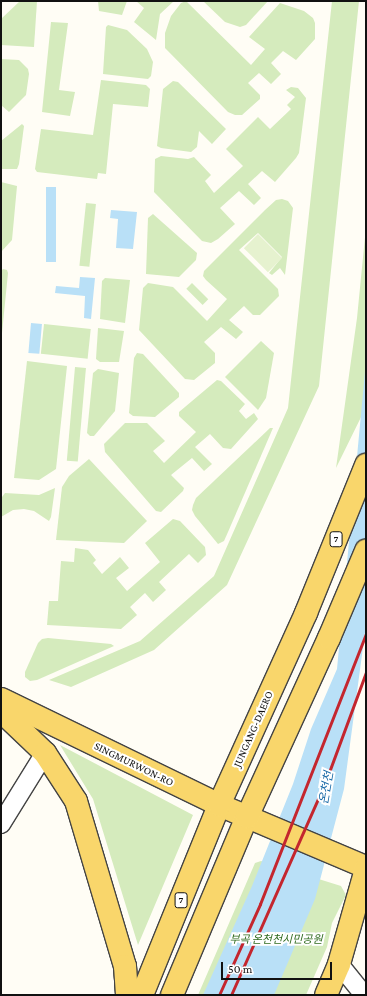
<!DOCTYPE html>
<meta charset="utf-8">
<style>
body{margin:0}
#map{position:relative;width:367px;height:996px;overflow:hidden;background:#fffdf5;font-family:"Crimson Pro","Noto Sans KR",serif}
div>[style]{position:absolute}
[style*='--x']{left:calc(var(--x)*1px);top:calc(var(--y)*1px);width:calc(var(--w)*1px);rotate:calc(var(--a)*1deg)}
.green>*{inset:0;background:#d5ebbd;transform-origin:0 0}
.pitch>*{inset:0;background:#e6f2cf;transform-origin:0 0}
.water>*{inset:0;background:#b9e0f7;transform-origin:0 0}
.roads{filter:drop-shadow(1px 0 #444) drop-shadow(-1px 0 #444) drop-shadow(0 1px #444) drop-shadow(0 -1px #444)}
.minor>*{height:18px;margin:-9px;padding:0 9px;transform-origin:9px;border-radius:9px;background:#fff}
.major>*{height:22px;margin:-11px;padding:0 11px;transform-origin:11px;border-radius:11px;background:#f9d66b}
.rail>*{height:3px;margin:-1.5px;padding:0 1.5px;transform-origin:1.5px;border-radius:1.5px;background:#c4262e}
span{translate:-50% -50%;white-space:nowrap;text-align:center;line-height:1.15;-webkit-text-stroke:4px #fff;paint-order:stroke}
.shield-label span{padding:1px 3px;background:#fff;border:1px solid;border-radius:3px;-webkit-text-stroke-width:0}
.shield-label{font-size:10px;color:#111;font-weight:700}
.street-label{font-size:11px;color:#111}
.park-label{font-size:11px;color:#2f6b1f;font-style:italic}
.water-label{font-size:12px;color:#1768a6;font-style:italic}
.frame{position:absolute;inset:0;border:2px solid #111;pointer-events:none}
.scale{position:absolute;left:221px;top:962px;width:111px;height:18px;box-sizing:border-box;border:2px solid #111;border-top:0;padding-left:5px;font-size:12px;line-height:14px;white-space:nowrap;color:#111;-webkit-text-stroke:3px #fff;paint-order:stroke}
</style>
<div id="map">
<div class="green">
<i style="clip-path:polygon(20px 1px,37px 1px,34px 47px,1px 45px,1px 19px)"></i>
<i style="clip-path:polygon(98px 1px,127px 1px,122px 15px,99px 11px)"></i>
<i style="clip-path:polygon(136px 1px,174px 1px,160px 14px,156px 40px,134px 22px,144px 8px)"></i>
<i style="clip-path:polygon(186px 1px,251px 65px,265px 49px,249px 37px,280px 3px,304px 11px,313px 18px,315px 23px,315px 39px,296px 60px,283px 51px,271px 63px,281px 74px,271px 84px,259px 73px,248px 83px,260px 95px,260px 99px,242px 115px,235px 115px,228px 112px,165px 48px,165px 33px,171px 16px,181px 3px)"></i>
<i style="clip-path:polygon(203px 1px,268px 1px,246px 25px,240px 27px,225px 22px)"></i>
<i style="clip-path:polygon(332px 1px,359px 1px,319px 386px,227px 585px,154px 650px,71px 687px,49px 680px,140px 641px,214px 576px,288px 408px)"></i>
<i style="clip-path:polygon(51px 22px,68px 23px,59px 90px,75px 92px,70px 116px,42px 112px)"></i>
<i style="clip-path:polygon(108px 25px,127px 30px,147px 49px,153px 62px,151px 76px,148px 79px,103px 74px,106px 27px)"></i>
<i style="clip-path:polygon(1px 59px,19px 60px,28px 69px,29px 74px,26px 95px,9px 112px,1px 105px)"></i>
<i style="clip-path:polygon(101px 80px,146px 85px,150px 89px,148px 107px,113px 104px,106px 174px,98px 173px,97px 179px,37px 172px,35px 169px,41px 129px,93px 135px)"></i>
<i style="clip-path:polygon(173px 81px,178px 82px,226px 129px,212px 144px,199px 131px,197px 147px,191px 152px,161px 148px,157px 146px,163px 89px)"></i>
<i style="clip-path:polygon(291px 87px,298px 88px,306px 98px,299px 153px,296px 158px,275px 182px,262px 171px,248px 184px,261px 198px,254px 205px,239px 191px,220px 208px,235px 224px,218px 239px,211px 243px,202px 241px,154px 192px,155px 159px,161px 156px,188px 159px,194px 157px,211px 175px,205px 181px,214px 193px,243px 166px,226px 149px,258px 117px,270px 129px,291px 109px,287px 105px,295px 97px,286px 90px)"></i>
<i style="clip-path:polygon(22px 124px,24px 126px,19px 164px,17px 169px,1px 169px,1px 141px)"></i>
<i style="clip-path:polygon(1px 182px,17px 186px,12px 240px,1px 252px)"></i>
<i style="clip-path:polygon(282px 199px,288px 201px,293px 208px,285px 275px,280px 268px,272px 275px,269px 273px,282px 257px,258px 233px,239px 250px,278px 289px,279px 296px,260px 315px,253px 315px,244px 306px,229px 320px,243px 332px,236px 339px,221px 327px,204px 342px,215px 353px,215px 363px,194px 380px,185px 379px,139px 330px,143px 288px,148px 283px,173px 287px,207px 321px,227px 299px,206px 280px,203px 276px,204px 271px,265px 210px,276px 200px)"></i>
<i style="left:86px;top:203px;width:10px;height:63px;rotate:6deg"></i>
<i style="clip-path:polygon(153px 214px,197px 253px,196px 260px,179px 277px,146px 274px,148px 218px)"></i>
<i style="clip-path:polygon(366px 227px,366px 407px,336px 468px,357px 318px)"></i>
<i style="clip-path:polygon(3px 269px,7px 270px,8px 273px,1px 343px,1px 271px)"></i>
<i style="clip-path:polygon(105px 278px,130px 280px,125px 323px,100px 319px,102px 281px)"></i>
<i style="left:192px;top:283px;width:23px;height:8px;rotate:45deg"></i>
<i style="left:44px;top:324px;width:47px;height:30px;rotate:6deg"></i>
<i style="clip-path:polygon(98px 328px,124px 331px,119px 362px,100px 362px,96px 359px)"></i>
<i style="clip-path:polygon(261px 341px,274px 353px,266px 398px,258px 410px,225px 377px)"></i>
<i style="clip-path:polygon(137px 353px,143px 354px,179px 393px,179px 397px,155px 417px,133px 416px,129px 413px,134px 358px)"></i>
<i style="clip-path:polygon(27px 361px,67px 366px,56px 469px,39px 480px,14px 478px)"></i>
<i style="left:75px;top:367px;width:11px;height:94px;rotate:5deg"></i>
<i style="clip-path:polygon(98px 369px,119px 373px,115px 411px,94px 436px,90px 436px,87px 433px,93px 373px)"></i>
<i style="clip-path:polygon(217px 380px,221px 381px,245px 404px,239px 411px,246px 419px,254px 413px,258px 419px,231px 449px,223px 448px,210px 434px,195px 447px,212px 464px,204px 471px,192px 458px,171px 475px,184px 488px,183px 491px,161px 512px,156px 511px,105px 452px,104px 444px,125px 423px,147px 423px,165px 441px,153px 451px,164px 463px,196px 432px,179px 416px,179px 412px)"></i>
<i style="clip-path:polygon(270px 428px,273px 428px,228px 532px,224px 541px,218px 544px,195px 516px,192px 510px,193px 505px,196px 498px)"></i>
<i style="clip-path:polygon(89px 459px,147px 521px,124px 543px,56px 540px,62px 487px,69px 476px)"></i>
<i style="clip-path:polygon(55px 488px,51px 517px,49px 521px,34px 511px,24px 509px,13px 510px,1px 517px,2px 497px,5px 493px,39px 495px)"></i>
<i style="clip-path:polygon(173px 519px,180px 521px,201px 543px,205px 547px,206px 555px,198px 563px,189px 554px,159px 582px,166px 590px,153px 602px,145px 593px,130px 607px,137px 615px,121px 629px,47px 625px,49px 601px,58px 601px,61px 561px,74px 562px,75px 548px,88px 550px,96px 560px,93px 563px,102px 574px,120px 557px,129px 568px,116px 578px,127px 591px,160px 562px,145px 543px)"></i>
<i style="clip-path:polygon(48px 638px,111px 644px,114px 646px,37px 680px,30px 681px,25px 677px,25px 672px,38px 643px,42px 639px)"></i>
<i style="clip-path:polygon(60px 745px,193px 815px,138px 945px,93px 799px)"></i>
<i style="clip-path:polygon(261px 861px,341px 886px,346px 895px,332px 923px,327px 947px,306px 995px,198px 995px,255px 863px)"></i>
</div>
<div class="pitch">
<i style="left:258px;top:234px;width:34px;height:20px;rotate:45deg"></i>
</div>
<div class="water">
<i style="left:46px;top:187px;width:10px;height:75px"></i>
<i style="clip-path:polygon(111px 210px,137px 212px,133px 249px,116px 248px,118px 219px,110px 218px)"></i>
<i style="clip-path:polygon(80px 277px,95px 278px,91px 319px,84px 318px,85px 296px,55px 293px,56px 286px,79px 288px)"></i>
<i style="left:31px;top:323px;width:11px;height:30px;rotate:5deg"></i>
<i style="clip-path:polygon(366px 361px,366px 625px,344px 789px,315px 899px,274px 995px,203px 995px,252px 886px,293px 784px,311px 729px,337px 669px)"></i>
</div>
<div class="roads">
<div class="minor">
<i style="--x:1;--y:824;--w:84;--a:-58.2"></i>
<i style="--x:339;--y:964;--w:40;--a:51"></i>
</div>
<div class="major">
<i style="--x:1;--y:699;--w:242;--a:25.9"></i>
<i style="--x:219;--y:805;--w:160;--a:22.9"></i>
<i style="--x:1;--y:711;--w:61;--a:43.7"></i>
<i style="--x:45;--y:753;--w:57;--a:57.1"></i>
<i style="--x:76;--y:801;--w:172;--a:73.5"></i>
<i style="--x:125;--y:966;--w:29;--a:86"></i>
<i style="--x:142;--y:995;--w:205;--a:-67.9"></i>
<i style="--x:219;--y:805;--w:211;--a:-65.6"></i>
<i style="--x:306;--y:613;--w:160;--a:-67.9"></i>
<i style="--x:172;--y:995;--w:193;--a:-67.2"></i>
<i style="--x:247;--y:817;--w:197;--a:-65.4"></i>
<i style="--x:329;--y:638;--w:95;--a:-67"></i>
<i style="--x:326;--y:995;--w:34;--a:-67"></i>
<i style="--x:339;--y:964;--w:99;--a:-74.1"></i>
</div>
</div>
<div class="rail">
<i style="--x:219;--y:995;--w:100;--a:-65.7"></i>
<i style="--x:260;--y:904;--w:290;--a:-68.6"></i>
<i style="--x:231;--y:995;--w:232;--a:-66.1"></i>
<i style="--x:325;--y:783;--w:118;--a:-69.7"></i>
</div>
<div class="shield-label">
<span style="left:336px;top:539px">7</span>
<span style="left:181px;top:900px">7</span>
</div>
<div class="street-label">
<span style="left:253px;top:729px;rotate:-66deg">JUNGANG-DAERO</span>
<span style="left:134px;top:764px;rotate:26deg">SINGMURWON-RO</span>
</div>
<div class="park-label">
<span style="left:276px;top:939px">부곡 온천천시민공원</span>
</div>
<div class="water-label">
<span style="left:327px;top:788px;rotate:-80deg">온천천</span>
</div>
<div class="frame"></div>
<div class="scale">50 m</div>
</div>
